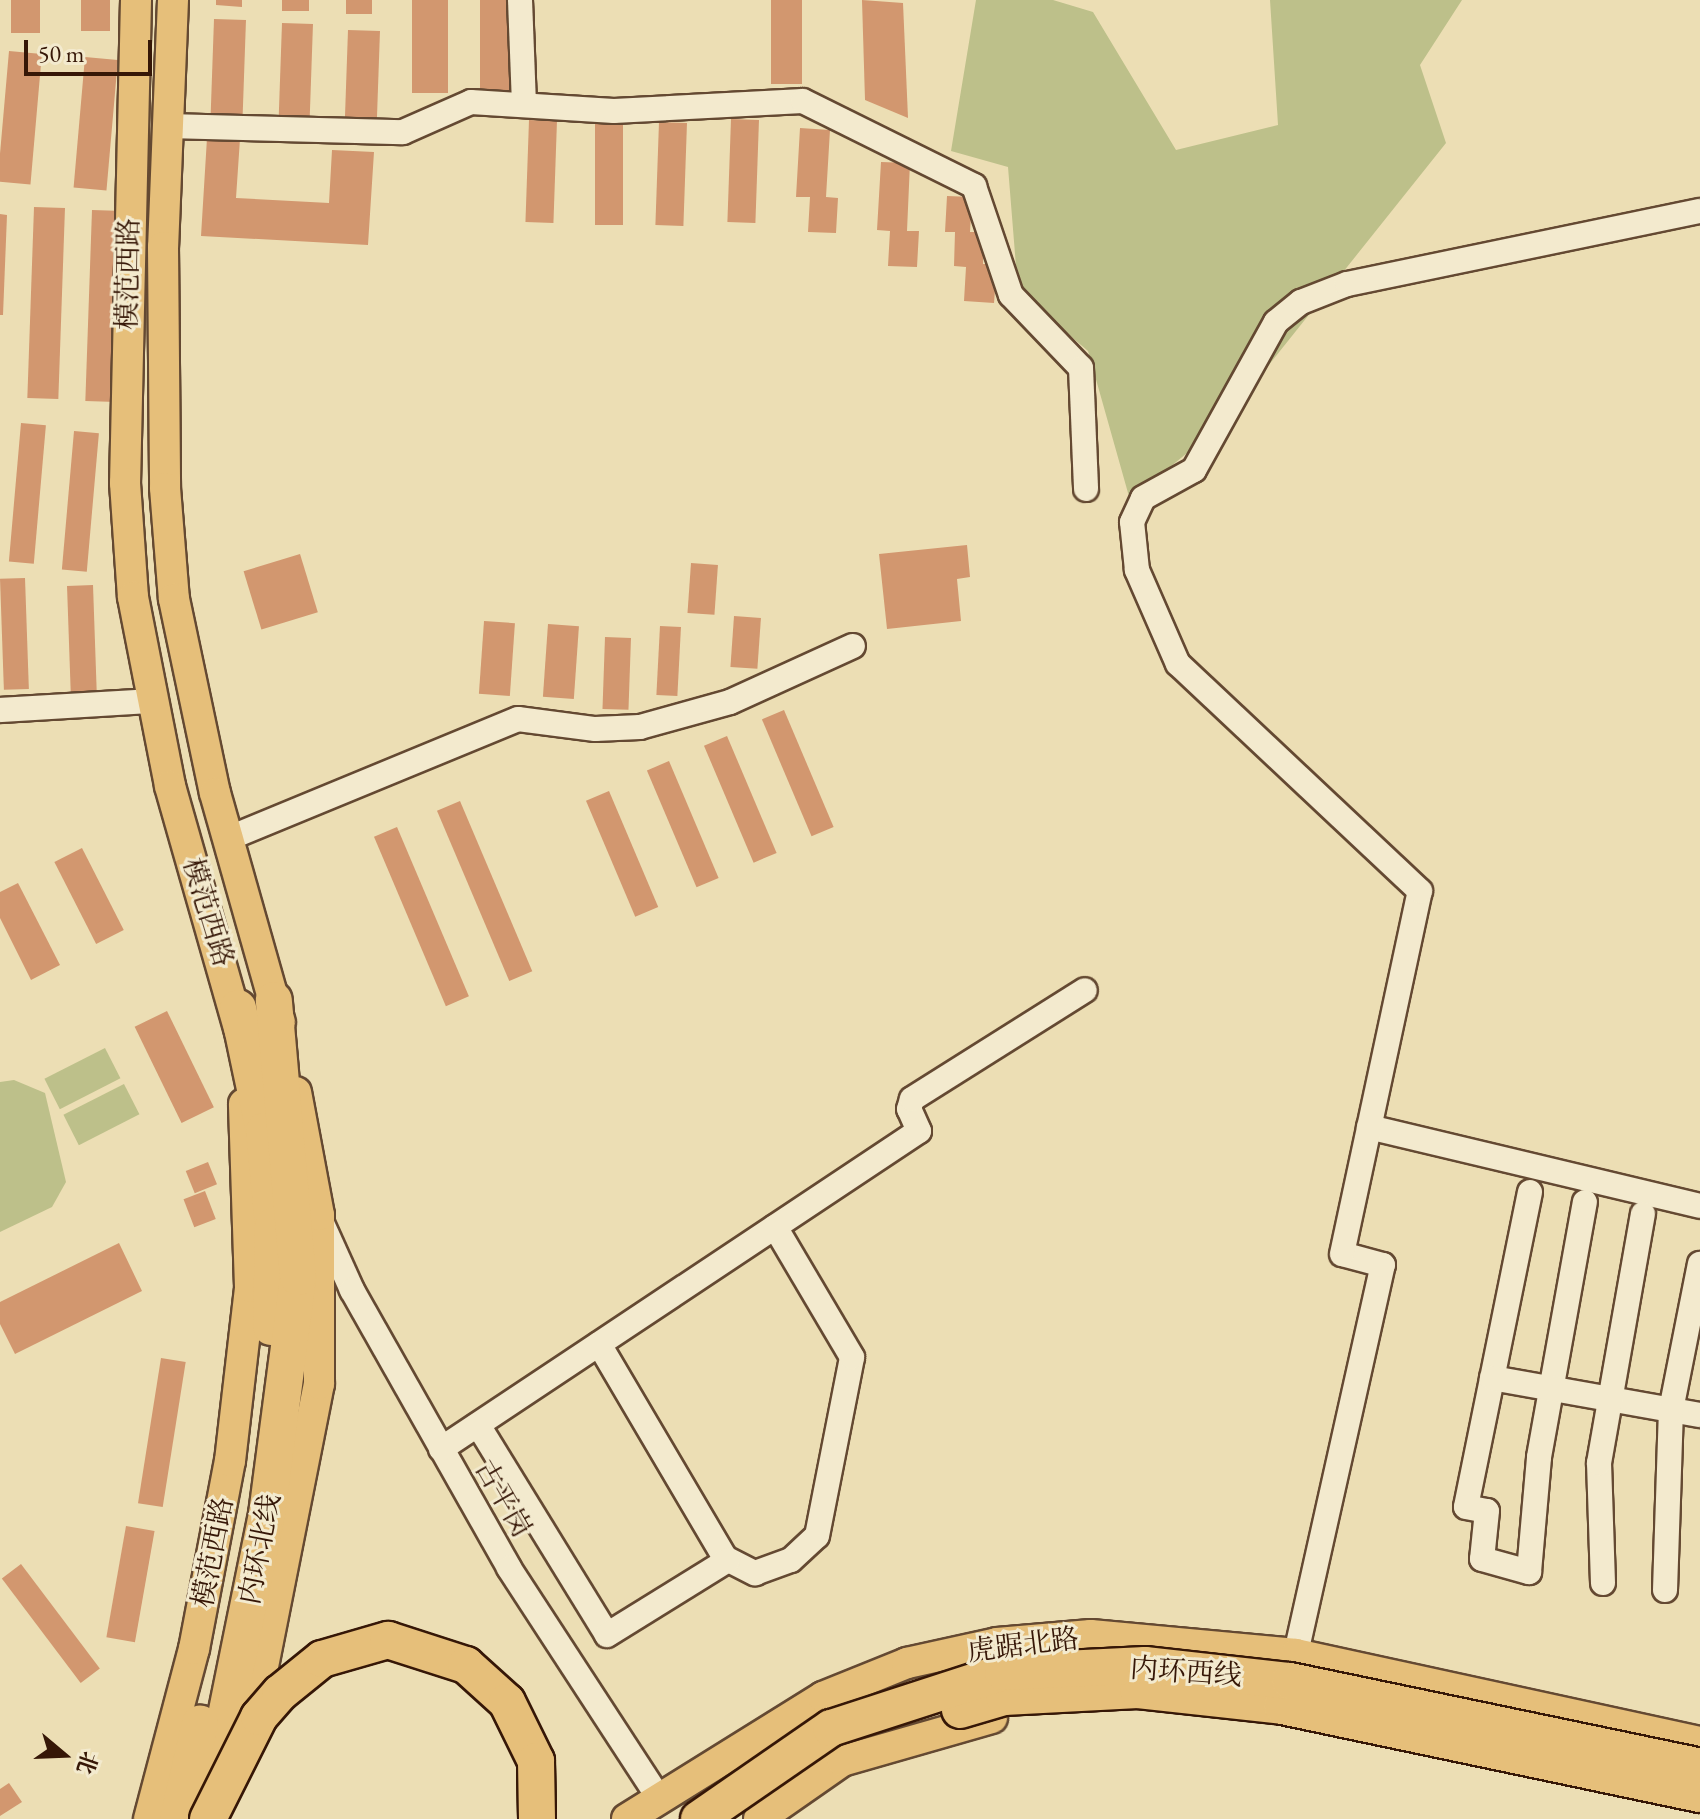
<!DOCTYPE html>
<meta charset="utf-8">
<style>
body{margin:0}
#map{position:relative;width:1700px;height:1819px;overflow:hidden;background:#ecdeb4;font-family:"EB Garamond","Noto Serif SC",serif}
div>[style]{position:absolute}
[style*='--x']{left:calc(var(--x)*1px);top:calc(var(--y)*1px);width:calc(var(--w)*1px);rotate:calc(var(--a)*1deg)}
.green>*{inset:0;background:#bdc08a;transform-origin:0 0}
.building>*{inset:0;background:#d2976f;transform-origin:0 0}
.roads{filter:drop-shadow(2px 0 #644932) drop-shadow(-2px 0 #644932) drop-shadow(0 2px #644932) drop-shadow(0 -2px #644932)}
.minor>*{height:24px;margin:-12px;padding:0 12px;transform-origin:12px;border-radius:12px;background:#f3eace}
.major>*{height:30px;margin:-15px;padding:0 15px;transform-origin:15px;border-radius:15px;background:#e6bf7a}
.highway>*{height:36px;margin:-18px;padding:0 18px;transform-origin:18px;border-radius:18px;background:#e6bf7a}
.bridges{filter:drop-shadow(2px 0 #361707) drop-shadow(-2px 0 #361707) drop-shadow(0 2px #361707) drop-shadow(0 -2px #361707)}
.highway-bridge>*{height:36px;margin:-18px;padding:0 18px;transform-origin:18px;border-radius:18px;background:#e6bf7a}
span{translate:-50% -50%;white-space:nowrap;text-align:center;line-height:1.15;-webkit-text-stroke:6px #f3eace;paint-order:stroke}
.street-label{font-size:28px;color:#361707}
.north{position:absolute;left:24px;top:1715px;width:80px;height:80px;-webkit-text-stroke:6px #f3eace;paint-order:stroke;rotate:109deg;font-size:22px;font-weight:700;line-height:32px;text-align:center;color:#361707}
.north::after{content:'';display:block;margin:auto;width:28px;height:36px;background:#361707;clip-path:polygon(50% 0,100% 100%,50% 72%,0 100%)}
.scale{position:absolute;left:24px;top:40px;width:128px;height:36px;box-sizing:border-box;border:4px solid #361707;border-top:0;padding-left:10px;font-size:24px;line-height:28px;white-space:nowrap;color:#361707;-webkit-text-stroke:6px #f3eace;paint-order:stroke}
</style>
<div id="map">
<div class="green">
<i style="clip-path:polygon(976px 0,1053px 0,1093px 12px,1176px 150px,1278px 125px,1270px 0,1462px 0,1420px 65px,1446px 143px,1221px 425px,1130px 500px,1088px 351px,1018px 291px,1008px 167px,951px 151px)"></i>
<i style="left:105px;top:1048px;width:34px;height:68px;rotate:63deg"></i>
<i style="clip-path:polygon(14px 1080px,45px 1093px,66px 1182px,52px 1207px,0 1232px,0 1082px)"></i>
<i style="left:124px;top:1084px;width:34px;height:68px;rotate:63deg"></i>
</div>
<div class="building">
<i style="left:11px;top:0;width:29px;height:33px"></i>
<i style="left:81px;top:0;width:29px;height:31px"></i>
<i style="clip-path:polygon(216px 0,242px 0,242px 7px,216px 5px)"></i>
<i style="left:282px;top:0;width:27px;height:11px"></i>
<i style="left:346px;top:0;width:26px;height:14px"></i>
<i style="left:412px;top:0;width:36px;height:93px"></i>
<i style="left:480px;top:0;width:34px;height:91px"></i>
<i style="left:771px;top:0;width:31px;height:84px"></i>
<i style="clip-path:polygon(862px 0,903px 3px,908px 118px,865px 100px)"></i>
<i style="left:214px;top:19px;width:32px;height:96px;rotate:2deg"></i>
<i style="left:282px;top:23px;width:31px;height:97px;rotate:2deg"></i>
<i style="left:348px;top:30px;width:32px;height:97px;rotate:2deg"></i>
<i style="left:9px;top:51px;width:33px;height:131px;rotate:5deg"></i>
<i style="left:85px;top:57px;width:33px;height:131px;rotate:5deg"></i>
<i style="left:731px;top:119px;width:28px;height:103px;rotate:2deg"></i>
<i style="left:529px;top:120px;width:28px;height:102px;rotate:2deg"></i>
<i style="left:659px;top:122px;width:28px;height:103px;rotate:2deg"></i>
<i style="left:595px;top:123px;width:28px;height:102px"></i>
<i style="clip-path:polygon(800px 128px,830px 130px,826px 197px,838px 198px,836px 233px,808px 232px,810px 197px,796px 197px)"></i>
<i style="clip-path:polygon(207px 138px,240px 139px,236px 198px,329px 203px,332px 150px,374px 152px,368px 245px,201px 236px)"></i>
<i style="clip-path:polygon(881px 162px,910px 163px,907px 231px,919px 231px,917px 267px,888px 266px,890px 231px,877px 230px)"></i>
<i style="clip-path:polygon(947px 196px,972px 197px,970px 232px,984px 232px,983px 264px,997px 264px,994px 303px,964px 301px,966px 267px,954px 266px,955px 232px,945px 232px)"></i>
<i style="left:34px;top:207px;width:31px;height:191px;rotate:2deg"></i>
<i style="left:92px;top:210px;width:31px;height:191px;rotate:2deg"></i>
<i style="clip-path:polygon(0 214px,7px 215px,3px 315px,0 315px)"></i>
<i style="left:21px;top:423px;width:25px;height:139px;rotate:5deg"></i>
<i style="left:74px;top:431px;width:25px;height:139px;rotate:5deg"></i>
<i style="clip-path:polygon(967px 545px,970px 577px,957px 579px,961px 621px,887px 629px,879px 554px)"></i>
<i style="left:300px;top:554px;width:61px;height:59px;rotate:73deg"></i>
<i style="left:691px;top:563px;width:27px;height:50px;rotate:4deg"></i>
<i style="left:25px;top:578px;width:111px;height:25px;rotate:88deg"></i>
<i style="left:93px;top:585px;width:111px;height:26px;rotate:88deg"></i>
<i style="left:734px;top:616px;width:27px;height:51px;rotate:4deg"></i>
<i style="left:484px;top:621px;width:31px;height:73px;rotate:4deg"></i>
<i style="left:548px;top:624px;width:31px;height:73px;rotate:4deg"></i>
<i style="left:660px;top:626px;width:21px;height:69px;rotate:3deg"></i>
<i style="left:605px;top:637px;width:26px;height:72px;rotate:2deg"></i>
<i style="left:784px;top:710px;width:127px;height:24px;rotate:67deg"></i>
<i style="left:727px;top:736px;width:127px;height:25px;rotate:67deg"></i>
<i style="left:669px;top:761px;width:127px;height:24px;rotate:67deg"></i>
<i style="left:609px;top:791px;width:126px;height:25px;rotate:67deg"></i>
<i style="left:460px;top:801px;width:185px;height:25px;rotate:67deg"></i>
<i style="left:397px;top:827px;width:184px;height:25px;rotate:67deg"></i>
<i style="left:82px;top:848px;width:92px;height:31px;rotate:63deg"></i>
<i style="clip-path:polygon(18px 883px,60px 965px,31px 980px,0 918px,0 892px)"></i>
<i style="left:167px;top:1011px;width:107px;height:36px;rotate:64deg"></i>
<i style="left:208px;top:1162px;width:24px;height:24px;rotate:68deg"></i>
<i style="left:205px;top:1191px;width:30px;height:23px;rotate:69deg"></i>
<i style="clip-path:polygon(119px 1243px,142px 1291px,15px 1354px,0 1324px,0 1302px)"></i>
<i style="left:161px;top:1358px;width:25px;height:147px;rotate:9deg"></i>
<i style="left:126px;top:1526px;width:29px;height:113px;rotate:10deg"></i>
<i style="left:21px;top:1564px;width:131px;height:24px;rotate:53deg"></i>
<i style="clip-path:polygon(9px 1783px,22px 1802px,0 1816px,0 1789px)"></i>
</div>
<div class="roads">
<div class="minor">
<i style="--x:520;--y:0;--w:104;--a:87.8"></i>
<i style="--x:168;--y:126;--w:235;--a:1.5"></i>
<i style="--x:403;--y:132;--w:74;--a:-23.8"></i>
<i style="--x:471;--y:102;--w:143;--a:3.6"></i>
<i style="--x:614;--y:111;--w:189;--a:-3"></i>
<i style="--x:803;--y:101;--w:191;--a:26.4"></i>
<i style="--x:974;--y:186;--w:115;--a:71.3"></i>
<i style="--x:1011;--y:295;--w:101;--a:46.2"></i>
<i style="--x:1081;--y:368;--w:121;--a:87.6"></i>
<i style="--x:0;--y:710;--w:150;--a:-3.4"></i>
<i style="--x:227;--y:839;--w:315;--a:-22.4"></i>
<i style="--x:518;--y:719;--w:78;--a:7.4"></i>
<i style="--x:595;--y:729;--w:45;--a:-2.5"></i>
<i style="--x:640;--y:727;--w:93;--a:-15.5"></i>
<i style="--x:730;--y:702;--w:135;--a:-24.5"></i>
<i style="--x:1369;--y:1127;--w:340;--a:13.4"></i>
<i style="--x:1530;--y:1192;--w:321;--a:101.5"></i>
<i style="--x:1466;--y:1507;--w:21;--a:11"></i>
<i style="--x:1487;--y:1511;--w:48;--a:95.9"></i>
<i style="--x:1482;--y:1559;--w:49;--a:15.5"></i>
<i style="--x:1529;--y:1572;--w:115;--a:-85"></i>
<i style="--x:1539;--y:1457;--w:259;--a:-79.8"></i>
<i style="--x:321;--y:1221;--w:76;--a:65.8"></i>
<i style="--x:352;--y:1290;--w:319;--a:60.5"></i>
<i style="--x:509;--y:1568;--w:275;--a:56.9"></i>
<i style="--x:599;--y:1344;--w:248;--a:59.5"></i>
<i style="--x:725;--y:1558;--w:34;--a:27"></i>
<i style="--x:755;--y:1573;--w:38;--a:-20"></i>
<i style="--x:791;--y:1560;--w:35;--a:-43"></i>
<i style="--x:817;--y:1536;--w:182;--a:-78.9"></i>
<i style="--x:852;--y:1357;--w:151;--a:-120.6"></i>
<i style="--x:1492;--y:1378;--w:211;--a:10.1"></i>
<i style="--x:478;--y:1425;--w:246;--a:58.4"></i>
<i style="--x:607;--y:1635;--w:142;--a:-31.8"></i>
<i style="--x:441;--y:1449;--w:574;--a:-33.63"></i>
<i style="--x:919;--y:1131;--w:24;--a:-114"></i>
<i style="--x:909;--y:1109;--w:10;--a:-73"></i>
<i style="--x:912;--y:1099;--w:204;--a:-32.2"></i>
<i style="--x:1603;--y:1583;--w:120;--a:-91.9"></i>
<i style="--x:1599;--y:1463;--w:253;--a:-80"></i>
<i style="--x:1665;--y:1590;--w:180;--a:-88.1"></i>
<i style="--x:1671;--y:1410;--w:149;--a:-78.8"></i>
<i style="--x:1292;--y:1671;--w:416;--a:-77.4"></i>
<i style="--x:1383;--y:1265;--w:42;--a:-165"></i>
<i style="--x:1342;--y:1254;--w:371;--a:-77.9"></i>
<i style="--x:1420;--y:891;--w:332;--a:-136.8"></i>
<i style="--x:1178;--y:664;--w:103;--a:-113.6"></i>
<i style="--x:1137;--y:570;--w:48;--a:-95.9"></i>
<i style="--x:1132;--y:522;--w:26;--a:-65"></i>
<i style="--x:1143;--y:498;--w:58;--a:-28.8"></i>
<i style="--x:1194;--y:470;--w:169;--a:-61"></i>
<i style="--x:1276;--y:322;--w:32;--a:-39"></i>
<i style="--x:1301;--y:302;--w:49;--a:-21.4"></i>
<i style="--x:1347;--y:284;--w:360;--a:-11.7"></i>
</div>
<div class="major">
<i style="--x:136;--y:0;--w:483;--a:91.3"></i>
<i style="--x:125;--y:483;--w:114;--a:86"></i>
<i style="--x:133;--y:597;--w:193;--a:78.9"></i>
<i style="--x:170;--y:786;--w:256;--a:74.1"></i>
<i style="--x:173;--y:0;--w:247;--a:92.3"></i>
<i style="--x:163;--y:247;--w:241;--a:89.5"></i>
<i style="--x:165;--y:488;--w:111;--a:85.4"></i>
<i style="--x:174;--y:599;--w:198;--a:78.1"></i>
<i style="--x:215;--y:793;--w:238;--a:74.2"></i>
<i style="--x:251;--y:1727;--w:350;--a:-78.8"></i>
<i style="--x:319;--y:1384;--w:169;--a:-90"></i>
<i style="--x:319;--y:1215;--w:125;--a:-100.6"></i>
<i style="--x:149;--y:1819;--w:176;--a:-75.2"></i>
<i style="--x:194;--y:1649;--w:191;--a:-79.2"></i>
<i style="--x:230;--y:1461;--w:175;--a:-83.4"></i>
<i style="--x:250;--y:1287;--w:183;--a:-91.9"></i>
<i style="--x:627;--y:1819;--w:231;--a:-31.9"></i>
<i style="--x:823;--y:1697;--w:91;--a:-22"></i>
<i style="--x:907;--y:1663;--w:92;--a:-12.5"></i>
<i style="--x:997;--y:1643;--w:94;--a:-4.9"></i>
<i style="--x:1091;--y:1635;--w:206;--a:5.3"></i>
<i style="--x:1296;--y:1654;--w:413;--a:12.3"></i>
<i style="--x:759;--y:1819;--w:101;--a:-34.9"></i>
<i style="--x:842;--y:1761;--w:156;--a:-16"></i>
</div>
<div class="highway">
<i style="--x:238;--y:1008;--w:126;--a:78.1"></i>
<i style="--x:264;--y:1131;--w:95;--a:84.6"></i>
<i style="--x:273;--y:1226;--w:101;--a:91.1"></i>
<i style="--x:207;--y:1809;--w:301;--a:-78.5"></i>
<i style="--x:267;--y:1514;--w:239;--a:-82.5"></i>
<i style="--x:298;--y:1277;--w:278;--a:-95"></i>
<i style="--x:178;--y:1819;--w:98;--a:-77"></i>
</div>
</div>
<div class="bridges">
<div class="highway-bridge">
<i style="--x:960;--y:1710;--w:46;--a:-16.5"></i>
<i style="--x:1004;--y:1697;--w:134;--a:-3"></i>
<i style="--x:1138;--y:1690;--w:145;--a:6.3"></i>
<i style="--x:1282;--y:1706;--w:427;--a:11.9"></i>
<i style="--x:208;--y:1819;--w:114;--a:-63.4"></i>
<i style="--x:259;--y:1717;--w:32;--a:-49"></i>
<i style="--x:280;--y:1693;--w:54;--a:-39"></i>
<i style="--x:322;--y:1659;--w:69;--a:-16.1"></i>
<i style="--x:388;--y:1640;--w:82;--a:17.8"></i>
<i style="--x:466;--y:1665;--w:55;--a:42.1"></i>
<i style="--x:507;--y:1702;--w:66;--a:63.8"></i>
<i style="--x:536;--y:1761;--w:58;--a:89"></i>
<i style="--x:699;--y:1819;--w:160;--a:-34.6"></i>
<i style="--x:831;--y:1728;--w:181;--a:-18"></i>
<i style="--x:1003;--y:1672;--w:142;--a:-2.8"></i>
<i style="--x:1145;--y:1665;--w:146;--a:6.3"></i>
<i style="--x:1290;--y:1681;--w:419;--a:11.8"></i>
</div>
</div>
<div class="street-label">
<span style="left:127px;top:274px;rotate:-89deg">模范西路</span>
<span style="left:209px;top:912px;rotate:73deg">模范西路</span>
<span style="left:504px;top:1498px;rotate:60deg">古平岗</span>
<span style="left:259px;top:1549px;rotate:-79deg">内环北线</span>
<span style="left:212px;top:1552px;rotate:-79deg">模范西路</span>
<span style="left:1023px;top:1644px;rotate:-7deg">虎踞北路</span>
<span style="left:1186px;top:1671px;rotate:4deg">内环西线</span>
</div>
<div class="north">北</div>
<div class="scale">50 m</div>
</div>
